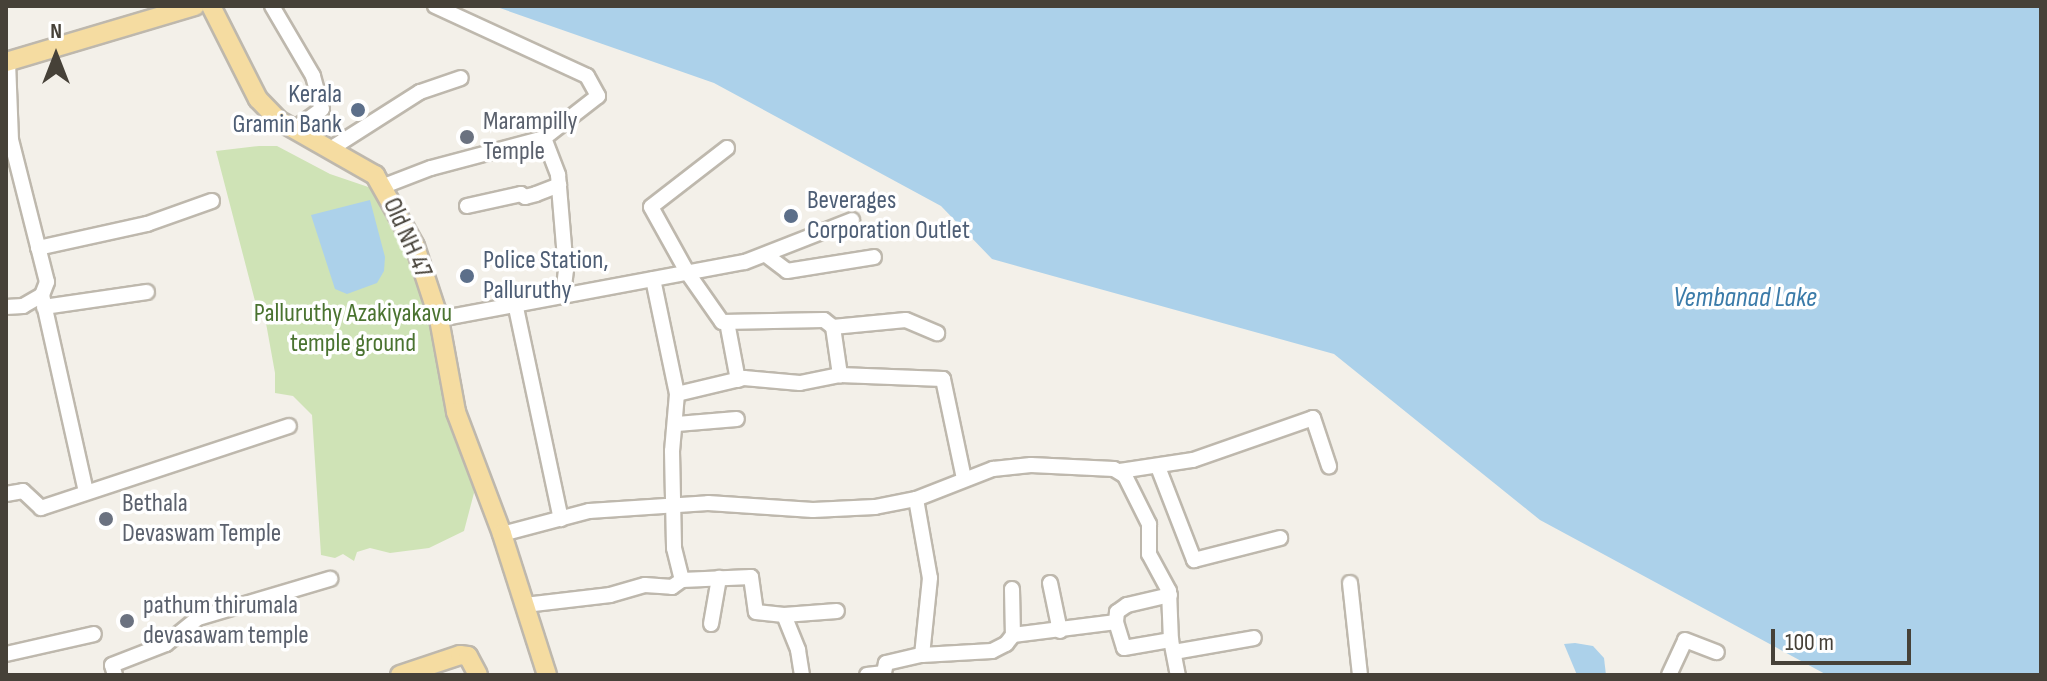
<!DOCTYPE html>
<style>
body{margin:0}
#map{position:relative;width:2047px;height:681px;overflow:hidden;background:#f3f0e9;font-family:"Sofia Sans Condensed",sans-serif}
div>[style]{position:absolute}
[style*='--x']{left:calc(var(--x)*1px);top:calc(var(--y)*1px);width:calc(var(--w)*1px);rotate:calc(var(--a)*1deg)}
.green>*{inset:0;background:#cfe3b6}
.water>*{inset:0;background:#acd1ea}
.roads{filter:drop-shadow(2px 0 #beb8ad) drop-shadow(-2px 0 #beb8ad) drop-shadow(0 2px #beb8ad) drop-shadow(0 -2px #beb8ad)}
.minor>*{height:14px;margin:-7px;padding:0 7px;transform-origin:7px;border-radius:7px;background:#fff}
.major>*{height:18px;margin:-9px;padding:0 9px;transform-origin:9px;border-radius:9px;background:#f5dca1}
.dots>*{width:22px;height:22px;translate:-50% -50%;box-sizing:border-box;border:4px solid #fff;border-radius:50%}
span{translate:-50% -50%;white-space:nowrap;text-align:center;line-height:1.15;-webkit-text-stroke:7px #fff;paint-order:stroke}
.service-label{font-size:26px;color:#4e5e75}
.right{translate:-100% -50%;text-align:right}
.left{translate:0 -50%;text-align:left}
.worship-label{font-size:26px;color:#5b616d}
.street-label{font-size:26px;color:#464138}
.park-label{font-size:26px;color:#4a7330}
.water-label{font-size:28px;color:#3b7ba9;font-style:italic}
.frame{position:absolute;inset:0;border:8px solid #464138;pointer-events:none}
.north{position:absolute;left:16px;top:16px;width:80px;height:80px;-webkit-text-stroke:6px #fff;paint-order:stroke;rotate:0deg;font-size:22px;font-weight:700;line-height:32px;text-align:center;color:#464138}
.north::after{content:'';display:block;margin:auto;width:28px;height:36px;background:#464138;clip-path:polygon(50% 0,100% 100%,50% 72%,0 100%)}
.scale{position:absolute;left:1771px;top:629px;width:140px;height:36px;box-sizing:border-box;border:4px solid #464138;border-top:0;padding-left:10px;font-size:24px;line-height:28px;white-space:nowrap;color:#464138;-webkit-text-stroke:6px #fff;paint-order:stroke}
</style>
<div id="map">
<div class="green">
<i style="clip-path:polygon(259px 146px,277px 146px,330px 174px,383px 192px,416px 258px,469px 452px,474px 493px,464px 531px,429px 548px,390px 553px,370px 548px,357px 552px,354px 561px,343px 554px,335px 558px,321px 555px,312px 415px,293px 396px,275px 393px,275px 373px,264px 312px,255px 301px,216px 151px)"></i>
</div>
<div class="water">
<i style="clip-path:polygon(494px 6px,2041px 6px,2041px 675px,1827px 675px,1540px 520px,1334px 354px,992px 259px,941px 206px,714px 83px)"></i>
<i style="clip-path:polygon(370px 200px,385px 257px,384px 271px,377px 283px,347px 294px,335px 289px,311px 215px)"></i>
<i style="clip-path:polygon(1575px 643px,1593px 646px,1604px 658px,1606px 675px,1577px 675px,1564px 644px)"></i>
</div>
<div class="roads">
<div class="minor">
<i style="--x:272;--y:6;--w:81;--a:59.6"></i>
<i style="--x:313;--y:76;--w:34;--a:75"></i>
<i style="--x:322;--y:109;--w:34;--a:144"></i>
<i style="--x:435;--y:6;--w:167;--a:24.7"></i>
<i style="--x:587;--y:76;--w:23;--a:61"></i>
<i style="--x:598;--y:96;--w:68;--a:142.1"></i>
<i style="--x:332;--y:148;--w:104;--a:-32.5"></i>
<i style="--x:420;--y:92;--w:43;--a:-18.9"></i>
<i style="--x:727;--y:148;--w:96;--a:142.2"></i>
<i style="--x:651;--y:207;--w:74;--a:61"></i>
<i style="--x:687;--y:272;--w:61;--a:55"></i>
<i style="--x:722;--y:322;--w:102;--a:-1.1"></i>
<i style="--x:824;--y:320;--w:11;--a:38"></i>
<i style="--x:833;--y:327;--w:49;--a:81.7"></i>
<i style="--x:384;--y:186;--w:50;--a:-21"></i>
<i style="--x:431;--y:168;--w:117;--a:-14.9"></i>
<i style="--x:544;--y:138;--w:40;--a:69"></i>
<i style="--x:558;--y:175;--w:95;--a:85.2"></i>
<i style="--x:566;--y:270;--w:26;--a:97"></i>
<i style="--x:467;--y:206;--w:55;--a:-12.5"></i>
<i style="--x:521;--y:194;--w:5;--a:37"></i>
<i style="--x:525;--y:197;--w:11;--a:-15"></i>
<i style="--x:536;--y:194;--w:25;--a:-21"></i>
<i style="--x:38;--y:248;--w:112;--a:-12.4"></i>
<i style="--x:147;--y:224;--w:69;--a:-19.5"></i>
<i style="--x:766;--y:255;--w:26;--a:37"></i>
<i style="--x:787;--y:271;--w:88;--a:-9.1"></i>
<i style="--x:653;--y:279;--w:117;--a:78.2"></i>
<i style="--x:677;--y:394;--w:57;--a:95"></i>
<i style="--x:672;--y:451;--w:97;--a:88.8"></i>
<i style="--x:674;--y:548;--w:33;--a:76"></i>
<i style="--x:682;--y:580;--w:69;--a:-2.5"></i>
<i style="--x:751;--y:577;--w:35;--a:82"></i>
<i style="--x:756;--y:612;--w:28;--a:6"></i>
<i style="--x:784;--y:615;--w:38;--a:68"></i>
<i style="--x:798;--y:650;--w:25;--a:81"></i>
<i style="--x:42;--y:295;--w:202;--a:77.4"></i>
<i style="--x:515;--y:303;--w:221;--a:78"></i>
<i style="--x:6;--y:307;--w:17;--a:-3"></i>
<i style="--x:23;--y:306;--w:22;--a:-30"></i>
<i style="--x:42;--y:295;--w:14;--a:-69"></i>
<i style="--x:47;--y:282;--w:146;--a:-104.2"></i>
<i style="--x:11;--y:140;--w:79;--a:-92.2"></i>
<i style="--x:44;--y:307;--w:104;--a:-8.3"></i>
<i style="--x:439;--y:319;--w:311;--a:-10.6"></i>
<i style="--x:745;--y:262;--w:115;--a:-21.4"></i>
<i style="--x:727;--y:322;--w:59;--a:79.3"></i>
<i style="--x:833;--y:327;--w:73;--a:-5.5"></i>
<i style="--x:906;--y:320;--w:34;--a:23"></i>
<i style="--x:677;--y:394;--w:69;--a:-13.4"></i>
<i style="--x:744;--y:378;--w:56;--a:5.1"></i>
<i style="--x:800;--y:383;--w:41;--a:-11.3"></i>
<i style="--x:840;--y:375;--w:103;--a:2.2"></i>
<i style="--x:943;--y:379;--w:102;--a:78.1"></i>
<i style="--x:677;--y:424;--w:60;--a:-4.8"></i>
<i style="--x:1158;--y:467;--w:100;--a:68.8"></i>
<i style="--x:1194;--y:560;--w:89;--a:-14.3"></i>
<i style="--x:1120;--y:471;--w:74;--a:-8.6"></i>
<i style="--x:1193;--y:460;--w:127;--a:-19.3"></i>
<i style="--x:1313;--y:418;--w:51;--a:71.6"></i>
<i style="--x:6;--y:494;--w:17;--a:-10"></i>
<i style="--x:23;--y:491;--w:25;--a:43"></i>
<i style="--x:41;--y:508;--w:261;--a:-18.3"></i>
<i style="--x:916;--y:499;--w:80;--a:80"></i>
<i style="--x:930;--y:578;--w:77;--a:95.9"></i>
<i style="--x:502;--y:534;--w:90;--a:-14.8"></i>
<i style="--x:589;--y:511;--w:119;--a:-3.8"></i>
<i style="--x:708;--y:503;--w:105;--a:3.8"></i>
<i style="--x:813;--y:510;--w:62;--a:-2.8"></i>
<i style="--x:875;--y:507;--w:42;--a:-11"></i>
<i style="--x:916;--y:499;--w:83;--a:-21.3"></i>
<i style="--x:993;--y:469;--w:38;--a:-6"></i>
<i style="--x:1031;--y:465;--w:83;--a:2.8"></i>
<i style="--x:1114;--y:469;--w:13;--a:32"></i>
<i style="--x:1125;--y:476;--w:54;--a:63.4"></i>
<i style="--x:1149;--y:524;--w:30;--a:90"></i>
<i style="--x:1149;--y:554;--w:42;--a:61.6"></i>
<i style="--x:1169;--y:591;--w:49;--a:87.7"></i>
<i style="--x:1171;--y:640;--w:36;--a:79"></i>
<i style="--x:1050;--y:583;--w:49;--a:78.2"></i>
<i style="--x:1350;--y:583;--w:93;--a:83.8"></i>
<i style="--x:1012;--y:589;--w:46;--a:88.8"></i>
<i style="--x:1170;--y:595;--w:44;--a:166.9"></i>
<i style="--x:1127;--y:605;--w:12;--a:145"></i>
<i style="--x:1117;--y:612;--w:10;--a:96"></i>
<i style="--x:1116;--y:622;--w:27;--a:73"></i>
<i style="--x:1124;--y:648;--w:48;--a:-9.7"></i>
<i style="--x:525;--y:605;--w:86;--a:-6.7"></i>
<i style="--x:610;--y:595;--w:36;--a:-16"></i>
<i style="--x:645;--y:585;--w:27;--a:4"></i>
<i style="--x:672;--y:587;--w:12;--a:-35"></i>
<i style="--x:784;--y:615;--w:53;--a:-4.3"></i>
<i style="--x:711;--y:624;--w:47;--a:-80.1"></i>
<i style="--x:1174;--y:652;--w:81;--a:-9.9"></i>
<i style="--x:6;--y:654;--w:90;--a:-12.8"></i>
<i style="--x:115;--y:675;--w:10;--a:-107"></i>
<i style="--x:112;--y:665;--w:58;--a:-21.3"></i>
<i style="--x:166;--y:644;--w:41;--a:-39.1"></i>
<i style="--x:198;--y:618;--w:138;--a:-16.5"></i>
<i style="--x:867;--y:675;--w:17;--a:-7"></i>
<i style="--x:884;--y:673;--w:10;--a:-79"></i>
<i style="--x:886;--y:663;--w:37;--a:-13"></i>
<i style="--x:922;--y:655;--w:70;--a:-3.3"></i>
<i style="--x:992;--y:651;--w:16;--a:-27"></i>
<i style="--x:1006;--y:644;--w:11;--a:-52"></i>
<i style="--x:1013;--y:635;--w:104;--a:-7.2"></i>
<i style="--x:1669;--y:675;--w:38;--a:-65"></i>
<i style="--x:1685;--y:640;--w:34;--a:21"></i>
</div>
<div class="major">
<i style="--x:211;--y:6;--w:104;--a:63.2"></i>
<i style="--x:258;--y:99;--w:29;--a:46"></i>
<i style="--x:278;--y:120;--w:112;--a:29.6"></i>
<i style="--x:375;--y:175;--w:81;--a:60.6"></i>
<i style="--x:415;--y:246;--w:77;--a:71.8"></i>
<i style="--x:439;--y:319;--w:95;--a:79.6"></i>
<i style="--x:456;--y:412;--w:130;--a:69.3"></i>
<i style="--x:502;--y:534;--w:148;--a:72.3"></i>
<i style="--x:6;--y:62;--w:197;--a:-16.5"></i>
<i style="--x:400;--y:675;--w:63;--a:-18.4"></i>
<i style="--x:460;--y:655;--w:8;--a:7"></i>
<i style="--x:468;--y:656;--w:21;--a:62"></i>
</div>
</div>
<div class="dots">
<i style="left:358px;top:110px;background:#5c6f8a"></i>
<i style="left:467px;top:137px;background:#6b7280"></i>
<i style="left:791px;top:216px;background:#5c6f8a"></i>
<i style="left:467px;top:276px;background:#5c6f8a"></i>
<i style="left:106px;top:519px;background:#6b7280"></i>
<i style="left:127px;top:621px;background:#6b7280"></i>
</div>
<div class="service-label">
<span class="right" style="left:342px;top:110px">Kerala<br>Gramin Bank</span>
<span class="left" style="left:807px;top:216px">Beverages<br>Corporation Outlet</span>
<span class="left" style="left:483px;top:276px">Police Station,<br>Palluruthy</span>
</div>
<div class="worship-label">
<span class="left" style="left:483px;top:137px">Marampilly<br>Temple</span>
<span class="left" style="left:122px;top:519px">Bethala<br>Devaswam Temple</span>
<span class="left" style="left:143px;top:621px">pathum thirumala<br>devasawam temple</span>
</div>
<div class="street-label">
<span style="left:407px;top:238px;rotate:66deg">Old NH 47</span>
</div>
<div class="park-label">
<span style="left:353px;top:329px">Palluruthy Azakiyakavu<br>temple ground</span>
</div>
<div class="water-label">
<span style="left:1745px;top:298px">Vembanad Lake</span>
</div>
<div class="frame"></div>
<div class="north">N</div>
<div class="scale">100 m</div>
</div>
